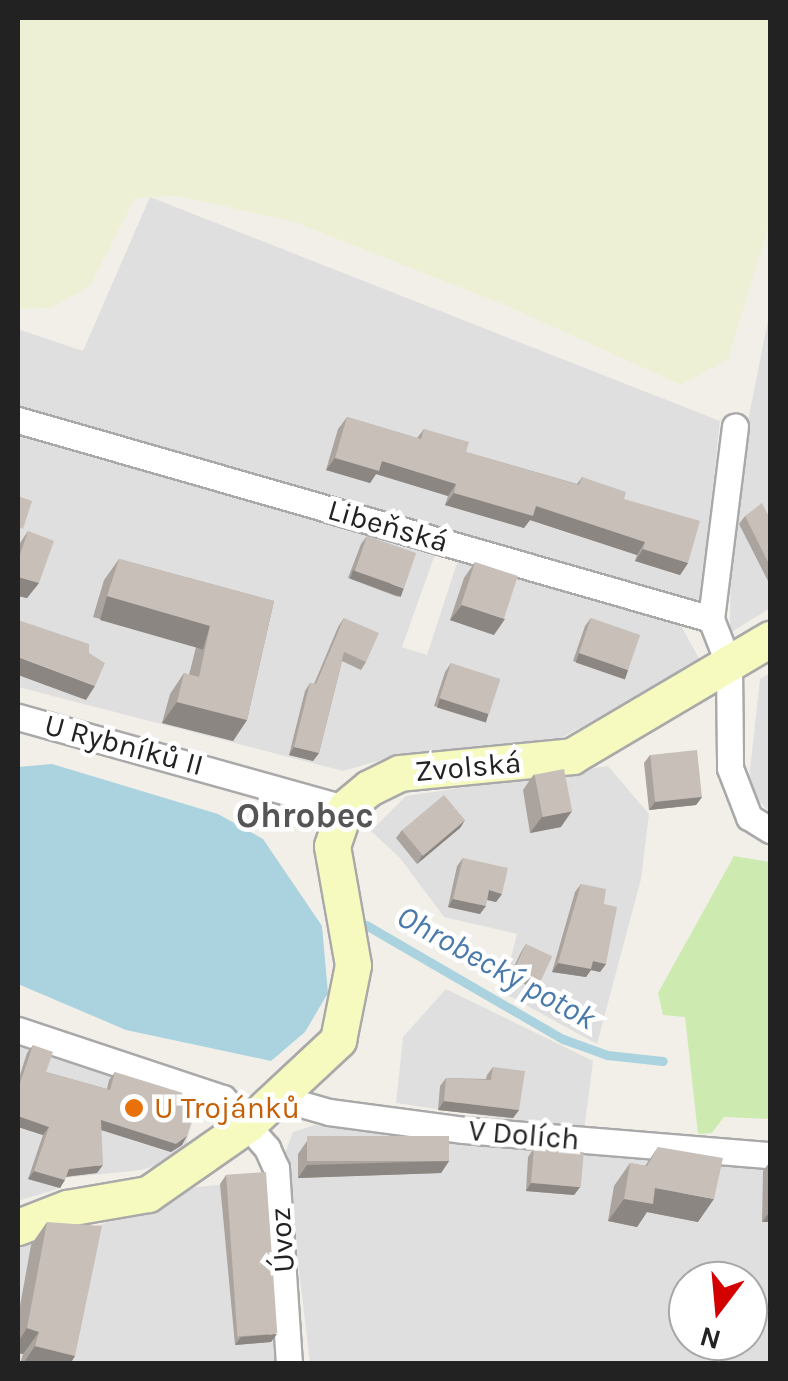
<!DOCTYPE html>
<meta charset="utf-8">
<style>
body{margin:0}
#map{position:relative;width:788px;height:1381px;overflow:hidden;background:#f2efe9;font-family:Karla,sans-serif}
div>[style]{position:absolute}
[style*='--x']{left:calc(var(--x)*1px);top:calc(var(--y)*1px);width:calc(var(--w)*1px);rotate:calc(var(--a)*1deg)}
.residential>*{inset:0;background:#e0dfdf}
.farmland>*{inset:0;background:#eef0d5}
.grass>*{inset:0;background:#cdebb0}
.water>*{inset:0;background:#aad3df}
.stream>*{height:9px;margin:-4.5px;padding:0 4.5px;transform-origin:4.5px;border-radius:4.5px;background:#aad3df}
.roads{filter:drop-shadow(2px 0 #a9a9a9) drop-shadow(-2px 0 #a9a9a9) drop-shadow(0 2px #a9a9a9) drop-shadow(0 -2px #a9a9a9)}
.street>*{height:25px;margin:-12.5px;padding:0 12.5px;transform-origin:12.5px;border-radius:12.5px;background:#fff}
.secondary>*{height:35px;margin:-17.5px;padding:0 17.5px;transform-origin:17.5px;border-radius:17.5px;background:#f7fabf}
.wall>*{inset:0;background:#aba49e}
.shaded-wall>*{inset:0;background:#8b8681;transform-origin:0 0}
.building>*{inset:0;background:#c7bfb8;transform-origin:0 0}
.dots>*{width:28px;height:28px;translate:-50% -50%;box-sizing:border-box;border:5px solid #fff;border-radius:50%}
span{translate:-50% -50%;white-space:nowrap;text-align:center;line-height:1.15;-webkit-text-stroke:9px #fff;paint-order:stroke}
.street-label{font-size:30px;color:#222}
.food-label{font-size:30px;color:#c56008}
.left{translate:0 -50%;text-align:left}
.water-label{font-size:32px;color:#4a7aab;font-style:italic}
.quarter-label{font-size:35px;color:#555;font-weight:700}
.frame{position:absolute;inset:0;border:20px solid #222;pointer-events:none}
.north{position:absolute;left:668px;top:1261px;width:100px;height:100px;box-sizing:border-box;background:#fff;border:2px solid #a7a7a7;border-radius:50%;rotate:196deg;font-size:28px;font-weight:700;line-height:40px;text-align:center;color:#222}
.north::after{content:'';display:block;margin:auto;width:35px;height:45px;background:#d40000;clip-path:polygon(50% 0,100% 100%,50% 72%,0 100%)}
</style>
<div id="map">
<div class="residential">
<i style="clip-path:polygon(150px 197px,720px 421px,700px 605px,18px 405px,18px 329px,83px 351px)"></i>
<i style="clip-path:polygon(770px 310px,770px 608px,730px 633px,731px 507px)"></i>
<i style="clip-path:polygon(18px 430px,428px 546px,435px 554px,402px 647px,427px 655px,459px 557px,679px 622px,701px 662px,541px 749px,402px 754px,343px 771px,18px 687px)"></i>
<i style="clip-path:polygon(770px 673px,770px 813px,748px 788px,760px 679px)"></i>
<i style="clip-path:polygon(608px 766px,649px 814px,641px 879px,597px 1044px,502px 992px,517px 934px,444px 917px,400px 858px,371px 831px,406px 796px)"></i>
<i style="clip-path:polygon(446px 989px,593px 1061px,584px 1131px,396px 1103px,403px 1037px)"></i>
<i style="clip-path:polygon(18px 1044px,198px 1103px,184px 1151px,176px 1160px,141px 1170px,64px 1178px,60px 1188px,18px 1201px)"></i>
<i style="clip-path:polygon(evenodd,315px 1125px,547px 1152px,770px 1161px,770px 1363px,310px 1363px,285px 1153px,293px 1132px,315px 1125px,688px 1281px,748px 1281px,748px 1341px,688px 1341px,688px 1281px)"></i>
<i style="clip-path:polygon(260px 1181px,277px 1363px,18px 1364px,18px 1247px,149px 1211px,196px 1187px)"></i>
</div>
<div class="farmland">
<i style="clip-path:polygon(18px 18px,770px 18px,770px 222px,728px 359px,681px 385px,507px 306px,294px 222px,177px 196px,135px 198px,90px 286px,51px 308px,18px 309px)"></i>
</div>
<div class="grass">
<i style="clip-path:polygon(734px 856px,770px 862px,770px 1119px,724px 1117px,712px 1133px,698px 1134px,685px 1017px,663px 1015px,658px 993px)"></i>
</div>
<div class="water">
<i style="clip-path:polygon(52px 764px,218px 814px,263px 839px,322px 926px,328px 993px,305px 1032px,271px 1061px,126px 1030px,18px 984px,18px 767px)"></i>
</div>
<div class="stream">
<i style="--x:366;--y:925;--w:228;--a:30.1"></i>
<i style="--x:563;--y:1039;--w:47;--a:20"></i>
<i style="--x:607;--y:1055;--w:56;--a:6.1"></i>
</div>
<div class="roads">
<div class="street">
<i style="--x:18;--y:420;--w:721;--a:16.02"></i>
<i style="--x:711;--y:619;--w:49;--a:68.6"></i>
<i style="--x:729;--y:665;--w:103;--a:89.4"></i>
<i style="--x:730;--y:768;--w:53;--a:68.8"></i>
<i style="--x:749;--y:817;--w:25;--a:32"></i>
<i style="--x:711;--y:619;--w:194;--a:-82.9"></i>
<i style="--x:18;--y:717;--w:339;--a:15.6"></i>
<i style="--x:18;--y:1030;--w:216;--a:18.4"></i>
<i style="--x:223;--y:1098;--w:67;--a:48.7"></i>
<i style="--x:267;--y:1148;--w:22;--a:66"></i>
<i style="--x:276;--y:1168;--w:196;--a:86.2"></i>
<i style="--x:280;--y:1098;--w:51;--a:15.9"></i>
<i style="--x:329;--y:1112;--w:136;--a:7.6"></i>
<i style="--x:464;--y:1130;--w:307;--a:4.7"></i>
</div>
<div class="secondary">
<i style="--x:18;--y:1227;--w:53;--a:-21.2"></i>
<i style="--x:67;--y:1208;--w:82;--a:-9.8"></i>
<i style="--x:148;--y:1194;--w:121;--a:-34.9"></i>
<i style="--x:247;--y:1125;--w:125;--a:-43"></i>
<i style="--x:338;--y:1040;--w:76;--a:-78.7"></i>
<i style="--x:353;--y:965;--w:121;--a:-100"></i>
<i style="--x:332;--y:846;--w:40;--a:-71.1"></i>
<i style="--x:345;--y:808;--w:31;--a:-40"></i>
<i style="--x:369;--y:788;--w:34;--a:-26"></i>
<i style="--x:400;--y:773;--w:173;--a:-5.6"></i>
<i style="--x:572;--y:756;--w:230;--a:-30.6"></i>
</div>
</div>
<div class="wall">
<i style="clip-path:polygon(347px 417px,417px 438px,424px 429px,466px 452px,577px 484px,582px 477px,624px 499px,688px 563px,680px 575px,635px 561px,637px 555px,530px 520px,524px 528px,445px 505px,448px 496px,376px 474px,370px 483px,326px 470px,338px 429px)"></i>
<i style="clip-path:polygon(745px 516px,770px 519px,770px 580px,768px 581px,739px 524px)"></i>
<i style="clip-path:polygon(28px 531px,39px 583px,27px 598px,18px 596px,18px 546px)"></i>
<i style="clip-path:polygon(367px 536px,398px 597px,348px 578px,361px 544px)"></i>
<i style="clip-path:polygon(119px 559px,274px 601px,247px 720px,233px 741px,162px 723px,170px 694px,184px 673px,189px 675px,196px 647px,93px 617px,104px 580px)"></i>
<i style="clip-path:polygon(475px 562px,494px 635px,450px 620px,464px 578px)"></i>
<i style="clip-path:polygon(344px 618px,366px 662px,361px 670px,342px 661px,319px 753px,313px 761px,289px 755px,305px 691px,310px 683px,314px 684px,338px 627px)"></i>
<i style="clip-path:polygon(591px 618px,622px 678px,573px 661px,585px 626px)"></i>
<i style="clip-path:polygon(451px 663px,484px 721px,434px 706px,445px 672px)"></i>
<i style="clip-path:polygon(650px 755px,702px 797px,696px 805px,649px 810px,644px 763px)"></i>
<i style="clip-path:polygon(534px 774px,561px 827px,530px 833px,523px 790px)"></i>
<i style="clip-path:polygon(465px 820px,460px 828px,417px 864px,396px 838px,402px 830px)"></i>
<i style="clip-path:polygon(463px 858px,502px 894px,496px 902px,487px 900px,480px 914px,448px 907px,457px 866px)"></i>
<i style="clip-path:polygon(581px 884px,604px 904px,606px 964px,600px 972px,591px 970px,586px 977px,552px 972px,575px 892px)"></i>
<i style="clip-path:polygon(526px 944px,540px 981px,535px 989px,509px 977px,521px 952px)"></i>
<i style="clip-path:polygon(33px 1045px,46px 1072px,107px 1089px,109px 1080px,115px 1072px,182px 1145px,171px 1152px,101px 1130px,97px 1173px,66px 1177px,60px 1188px,28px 1179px,43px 1135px,18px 1127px,18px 1081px,27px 1053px)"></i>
<i style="clip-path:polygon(493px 1067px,519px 1110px,513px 1118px,438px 1110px,440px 1086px,446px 1078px,486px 1079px,487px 1075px)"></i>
<i style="clip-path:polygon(307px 1141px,449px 1161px,441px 1173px,298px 1178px,298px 1154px)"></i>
<i style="clip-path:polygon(658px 1147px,698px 1222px,647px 1212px,637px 1227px,608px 1221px,614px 1186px,630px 1163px,645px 1166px)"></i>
<i style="clip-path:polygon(534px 1148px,580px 1187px,574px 1195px,526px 1191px,528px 1157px)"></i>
<i style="clip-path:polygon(769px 1163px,770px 1222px,762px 1222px,763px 1171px)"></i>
<i style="clip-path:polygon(226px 1175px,271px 1342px,235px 1345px,220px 1184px)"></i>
<i style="clip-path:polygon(47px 1222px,75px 1356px,70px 1364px,20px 1364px,23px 1354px,18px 1353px,18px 1317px,31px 1245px)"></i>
</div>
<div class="shaded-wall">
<i style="clip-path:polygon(335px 458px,382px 461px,456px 484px,448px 496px,376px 474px,370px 483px,326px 470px)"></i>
<i style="clip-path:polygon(454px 493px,536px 506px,645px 542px,637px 555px,530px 520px,524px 528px,445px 505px)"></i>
<i style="clip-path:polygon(643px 549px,688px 563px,680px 575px,635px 561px)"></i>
<i style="left:353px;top:570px;width:54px;height:9px;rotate:20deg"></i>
<i style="clip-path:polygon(18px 577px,39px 583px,27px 598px,18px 596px)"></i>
<i style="left:107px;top:596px;width:107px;height:25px;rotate:16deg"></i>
<i style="clip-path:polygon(462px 605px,505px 619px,494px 635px,450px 620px)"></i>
<i style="left:579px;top:653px;width:52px;height:10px;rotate:19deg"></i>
<i style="clip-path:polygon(18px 657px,95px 686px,86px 700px,18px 675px)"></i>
<i style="left:440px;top:698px;width:51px;height:10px;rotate:17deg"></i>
<i style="clip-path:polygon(177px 702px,247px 720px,233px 741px,162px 723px)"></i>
<i style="clip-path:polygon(294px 747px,319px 753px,313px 761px,289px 755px)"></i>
<i style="clip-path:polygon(702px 797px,696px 805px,649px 810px,655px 802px)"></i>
<i style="clip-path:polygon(572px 811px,561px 827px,530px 833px,542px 817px)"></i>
<i style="clip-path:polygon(465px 820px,460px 828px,417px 864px,422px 856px)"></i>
<i style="clip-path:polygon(489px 890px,502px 894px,496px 902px,483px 899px)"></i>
<i style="clip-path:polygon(453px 899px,486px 906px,480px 914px,448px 907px)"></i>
<i style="clip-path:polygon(593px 961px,606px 964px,600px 972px,591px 970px,586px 977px,552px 972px,558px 963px)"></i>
<i style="clip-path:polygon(444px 1101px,519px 1110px,513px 1118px,438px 1110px)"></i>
<i style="clip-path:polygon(18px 1116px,49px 1127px,43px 1135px,18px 1127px)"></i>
<i style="clip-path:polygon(101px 1120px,187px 1136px,182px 1145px,171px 1152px,95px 1128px)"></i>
<i style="clip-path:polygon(449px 1161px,441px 1173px,298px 1178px,307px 1165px)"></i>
<i style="clip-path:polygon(103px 1165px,97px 1173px,63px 1177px,69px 1169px)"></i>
<i style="clip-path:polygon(34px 1171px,65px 1180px,60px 1188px,28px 1179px)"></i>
<i style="clip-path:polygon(531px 1183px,580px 1187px,574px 1195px,526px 1191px)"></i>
<i style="clip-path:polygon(655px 1188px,714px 1199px,698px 1222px,647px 1212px,637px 1227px,608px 1221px,624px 1199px)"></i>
<i style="clip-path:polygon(768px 1214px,770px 1214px,770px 1222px,762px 1222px)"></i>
<i style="clip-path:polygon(27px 1328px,39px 1332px,23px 1354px,18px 1353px,18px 1342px)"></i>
<i style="clip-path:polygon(277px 1334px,271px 1342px,235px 1345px,241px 1337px)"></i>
<i style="clip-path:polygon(35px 1346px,75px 1356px,70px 1364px,23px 1364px)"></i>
</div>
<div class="building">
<i style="clip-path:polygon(347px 417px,421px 439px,424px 429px,469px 442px,466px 452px,579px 485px,582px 477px,626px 492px,624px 499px,700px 521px,688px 563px,643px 549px,645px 542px,536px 506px,533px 516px,454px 493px,456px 484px,382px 461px,379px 471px,335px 458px)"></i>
<i style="clip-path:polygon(18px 496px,32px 501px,23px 529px,18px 527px)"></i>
<i style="clip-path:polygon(762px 503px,770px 519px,770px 566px,745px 516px)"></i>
<i style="clip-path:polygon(28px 531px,54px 541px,39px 583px,18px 577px,18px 561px)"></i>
<i style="left:367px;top:536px;width:52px;height:37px;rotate:19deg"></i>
<i style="clip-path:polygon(119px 559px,274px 601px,247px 720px,177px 702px,184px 673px,199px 677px,210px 626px,107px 596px)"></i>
<i style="left:475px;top:562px;width:45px;height:45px;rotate:18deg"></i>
<i style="clip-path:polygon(344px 618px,379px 633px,366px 662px,344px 652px,319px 753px,294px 747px,310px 683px,316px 684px)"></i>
<i style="left:591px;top:618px;width:52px;height:37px;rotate:19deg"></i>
<i style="clip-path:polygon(18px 620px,89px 644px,89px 653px,105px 663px,95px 686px,18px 657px)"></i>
<i style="left:451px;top:663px;width:52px;height:37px;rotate:18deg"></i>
<i style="left:697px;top:750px;width:47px;height:47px;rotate:84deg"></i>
<i style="left:564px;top:769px;width:43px;height:30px;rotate:79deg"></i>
<i style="left:444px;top:795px;width:33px;height:55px;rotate:50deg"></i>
<i style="clip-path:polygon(463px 858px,508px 868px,502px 894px,489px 890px,486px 906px,453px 899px)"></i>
<i style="clip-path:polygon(581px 884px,606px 889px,604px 904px,617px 907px,606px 964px,593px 961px,591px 969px,558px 963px)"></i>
<i style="left:526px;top:944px;width:29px;height:27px;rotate:25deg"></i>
<i style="clip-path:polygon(33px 1045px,53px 1052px,46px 1072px,110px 1090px,115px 1072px,199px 1098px,187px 1136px,176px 1144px,101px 1120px,103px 1165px,69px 1169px,65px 1180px,34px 1171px,49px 1127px,18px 1116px,18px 1089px)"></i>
<i style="clip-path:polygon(493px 1067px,525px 1071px,519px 1110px,444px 1101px,446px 1078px,491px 1080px)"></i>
<i style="left:449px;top:1136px;width:25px;height:142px;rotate:90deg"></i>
<i style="clip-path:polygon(658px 1147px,723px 1158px,714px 1199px,655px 1188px,653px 1204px,624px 1199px,630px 1163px,647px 1166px)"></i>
<i style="left:534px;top:1148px;width:50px;height:35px;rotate:5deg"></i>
<i style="clip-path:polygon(769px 1163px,770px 1163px,770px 1214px,768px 1214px)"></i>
<i style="left:266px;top:1172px;width:162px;height:40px;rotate:86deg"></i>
<i style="clip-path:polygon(47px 1222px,102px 1226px,75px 1356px,35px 1346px,39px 1332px,27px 1328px)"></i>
</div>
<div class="dots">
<i style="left:134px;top:1108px;background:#e8710a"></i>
</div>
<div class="street-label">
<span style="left:388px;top:526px;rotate:16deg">Libeňská</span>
<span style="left:124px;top:745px;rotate:15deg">U Rybníků II</span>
<span style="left:468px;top:767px;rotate:-5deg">Zvolská</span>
<span style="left:524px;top:1135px;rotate:5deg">V Dolích</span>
<span style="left:282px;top:1240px;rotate:-94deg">Úvoz</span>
</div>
<div class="food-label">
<span class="left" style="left:154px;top:1108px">U Trojánků</span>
</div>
<div class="water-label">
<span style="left:496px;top:968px;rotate:29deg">Ohrobecký potok</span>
</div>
<div class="quarter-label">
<span style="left:305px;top:816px">Ohrobec</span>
</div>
<div class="frame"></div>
<div class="north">N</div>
</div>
